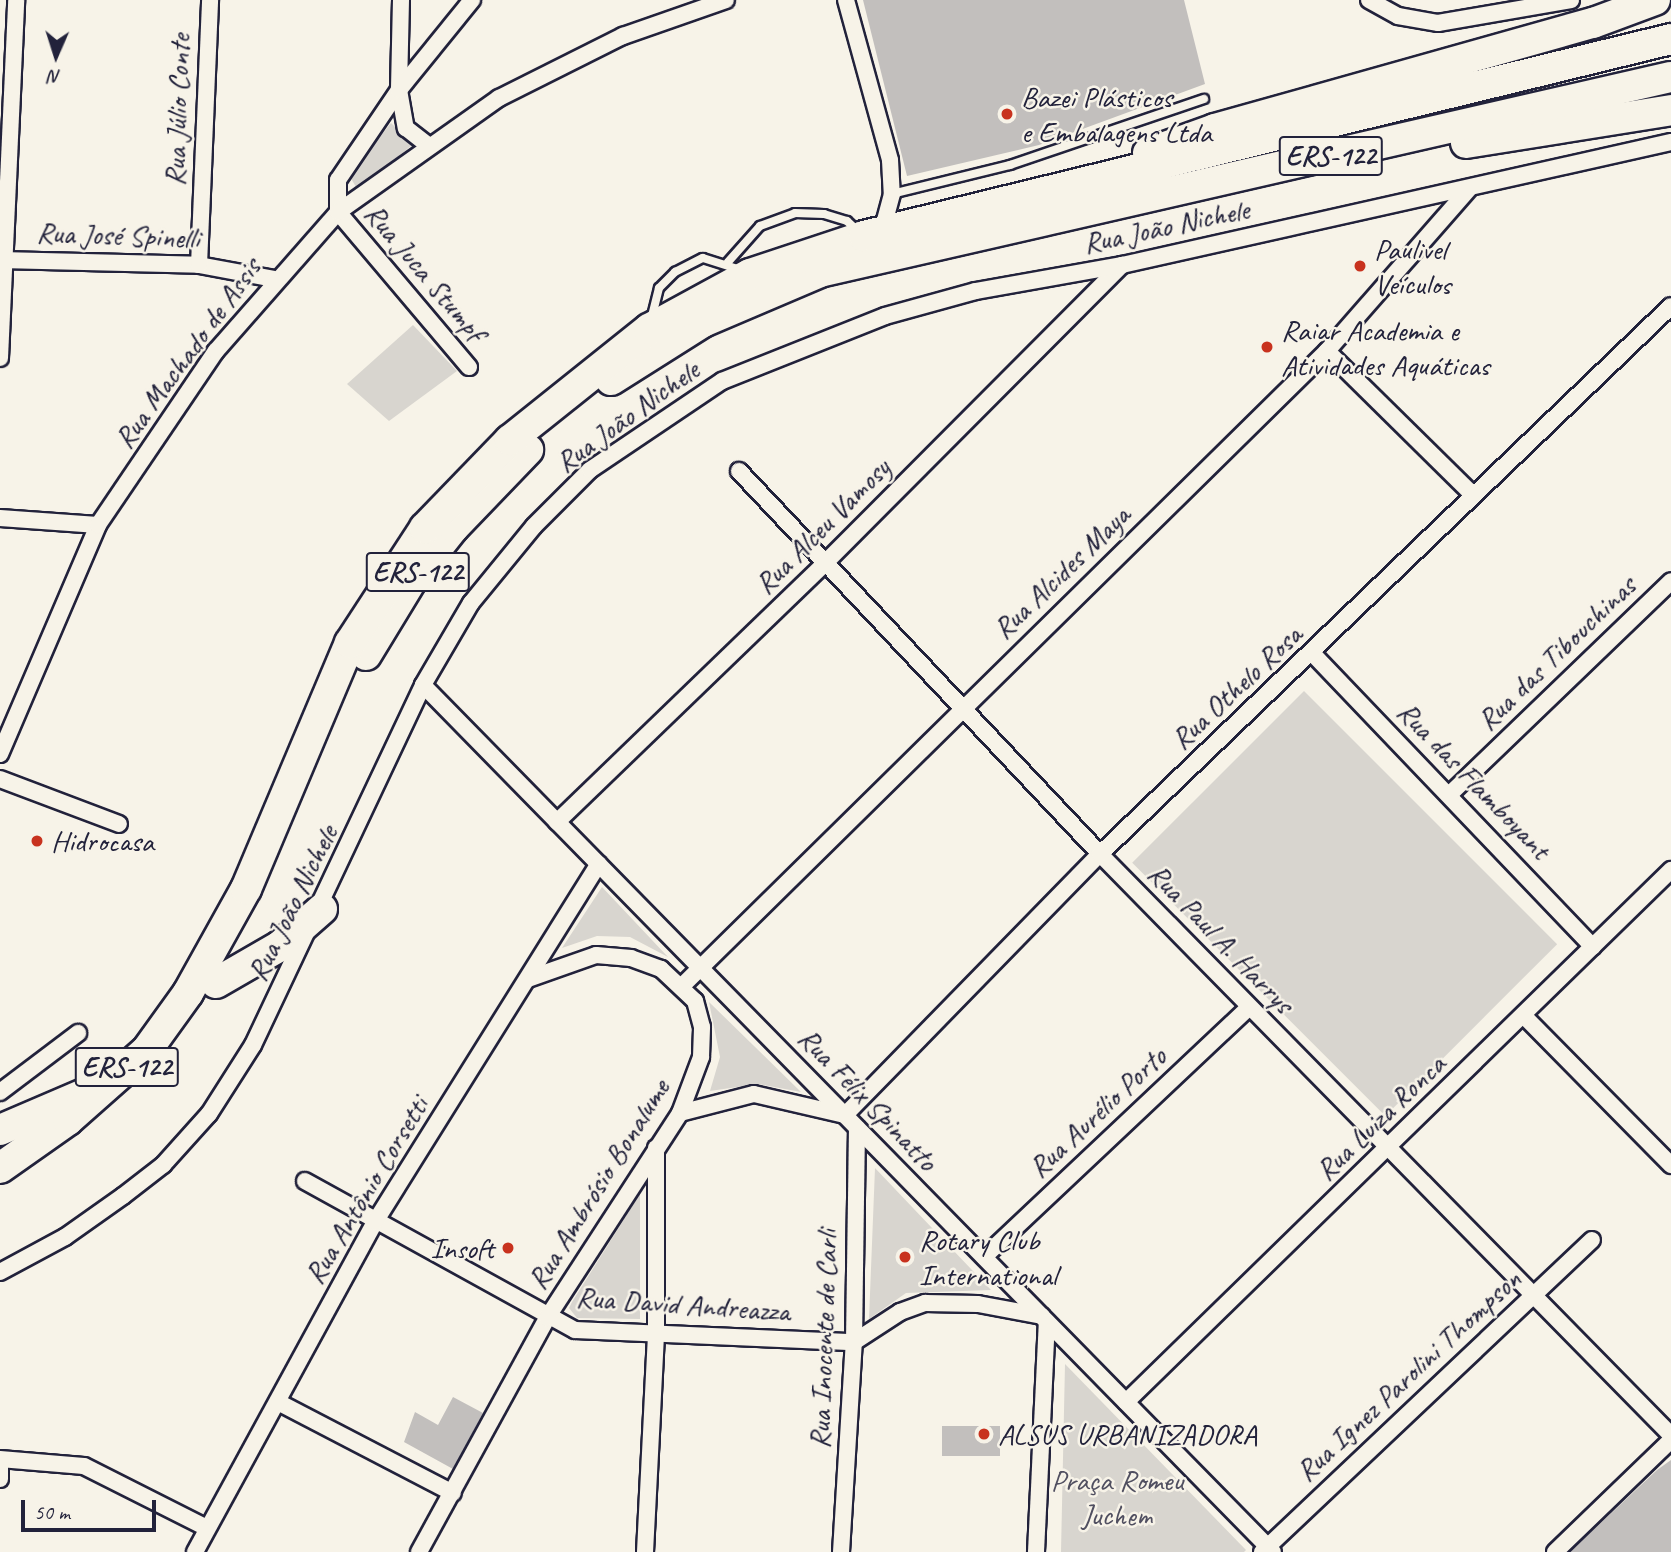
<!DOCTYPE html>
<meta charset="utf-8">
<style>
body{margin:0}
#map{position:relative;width:1671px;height:1552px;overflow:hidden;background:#f7f3e8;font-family:Caveat,sans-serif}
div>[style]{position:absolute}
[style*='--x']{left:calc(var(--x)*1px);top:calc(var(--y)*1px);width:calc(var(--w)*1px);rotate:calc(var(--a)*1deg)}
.green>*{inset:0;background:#d8d5cf;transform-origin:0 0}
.building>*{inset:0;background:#c2bfbd;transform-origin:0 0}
.roads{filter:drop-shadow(2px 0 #22223b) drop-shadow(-2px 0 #22223b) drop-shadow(0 2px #22223b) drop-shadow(0 -2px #22223b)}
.lane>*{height:8px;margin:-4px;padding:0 4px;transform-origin:4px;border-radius:4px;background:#f7f3e8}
.street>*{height:16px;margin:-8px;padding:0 8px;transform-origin:8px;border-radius:8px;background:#f7f3e8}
.highway>*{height:30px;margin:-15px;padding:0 15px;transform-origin:15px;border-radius:15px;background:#f7f3e8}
.dots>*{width:19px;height:19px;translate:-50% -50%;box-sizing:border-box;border:4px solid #f7f3e8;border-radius:50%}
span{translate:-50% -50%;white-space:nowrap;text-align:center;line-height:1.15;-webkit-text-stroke:5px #f7f3e8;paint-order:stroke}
.shield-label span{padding:2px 5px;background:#f7f3e8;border:2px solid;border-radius:5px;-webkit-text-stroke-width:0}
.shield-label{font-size:28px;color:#22223b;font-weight:700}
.poi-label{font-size:30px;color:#22223b}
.left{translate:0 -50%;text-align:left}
.right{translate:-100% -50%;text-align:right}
.street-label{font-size:30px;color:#22223b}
.park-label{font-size:30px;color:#504f60}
.north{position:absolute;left:21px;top:21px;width:70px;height:70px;-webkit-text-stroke:5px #f7f3e8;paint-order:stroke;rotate:183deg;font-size:19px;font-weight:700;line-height:28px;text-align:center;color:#22223b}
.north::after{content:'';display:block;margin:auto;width:24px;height:32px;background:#22223b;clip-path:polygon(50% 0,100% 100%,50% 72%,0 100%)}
.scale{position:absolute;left:21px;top:1500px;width:135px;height:32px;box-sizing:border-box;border:4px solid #22223b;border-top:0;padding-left:9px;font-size:21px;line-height:24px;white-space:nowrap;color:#22223b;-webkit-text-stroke:5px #f7f3e8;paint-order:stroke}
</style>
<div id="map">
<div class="green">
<i style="clip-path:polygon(391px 123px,413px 144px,364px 187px,356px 187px,349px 175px)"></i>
<i style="clip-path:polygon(413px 325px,457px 371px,389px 421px,347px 384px)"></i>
<i style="left:1304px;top:691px;width:358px;height:243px;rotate:45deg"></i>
<i style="clip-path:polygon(602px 887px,668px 957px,630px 937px,597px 936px,562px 948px)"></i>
<i style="clip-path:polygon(709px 1002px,801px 1092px,758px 1084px,710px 1091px,720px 1057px)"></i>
<i style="clip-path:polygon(875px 1168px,991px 1290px,906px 1293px,869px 1319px)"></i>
<i style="clip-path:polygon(640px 1194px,640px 1319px,577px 1318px,569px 1308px,572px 1302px)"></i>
<i style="clip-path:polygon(1065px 1364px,1246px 1550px,1244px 1552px,1061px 1552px)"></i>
</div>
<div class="building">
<i style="clip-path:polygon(863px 0,1184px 0,1205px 84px,1039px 145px,907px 176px)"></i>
<i style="clip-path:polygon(453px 1397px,483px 1413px,453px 1469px,404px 1442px,415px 1412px,438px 1425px)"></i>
<i style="left:942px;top:1426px;width:58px;height:30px"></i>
<i style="clip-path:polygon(1671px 1460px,1671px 1552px,1570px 1552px,1657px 1470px)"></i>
</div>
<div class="roads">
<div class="lane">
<i style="--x:892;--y:194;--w:122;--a:-13.8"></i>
<i style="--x:1010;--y:165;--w:205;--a:-18.8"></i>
<i style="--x:728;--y:262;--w:48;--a:-48.4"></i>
<i style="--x:760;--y:226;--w:37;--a:-20"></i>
<i style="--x:795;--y:213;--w:29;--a:2"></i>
<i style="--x:824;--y:214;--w:24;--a:17"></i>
<i style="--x:847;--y:221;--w:16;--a:43"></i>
<i style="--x:651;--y:320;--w:33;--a:-76"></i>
<i style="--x:659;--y:288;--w:23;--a:-45"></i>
<i style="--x:675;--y:272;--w:31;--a:-27"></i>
<i style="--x:703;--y:258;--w:43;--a:17.6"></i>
</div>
<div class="street">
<i style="--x:401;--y:0;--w:90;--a:91.3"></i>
<i style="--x:399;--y:90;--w:39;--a:80"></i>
<i style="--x:406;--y:128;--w:29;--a:38"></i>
<i style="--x:846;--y:0;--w:166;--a:74.6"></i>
<i style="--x:890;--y:160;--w:34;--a:87"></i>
<i style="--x:892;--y:194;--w:38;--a:105"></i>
<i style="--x:1369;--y:0;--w:33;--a:29"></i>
<i style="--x:1398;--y:16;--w:41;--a:9.9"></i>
<i style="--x:1438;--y:23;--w:135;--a:-9.8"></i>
<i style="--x:338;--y:212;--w:32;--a:-90"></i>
<i style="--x:338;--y:180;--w:109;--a:-55.9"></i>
<i style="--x:399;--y:90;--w:116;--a:-51"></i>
<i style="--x:338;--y:212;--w:203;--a:49.8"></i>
<i style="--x:0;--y:260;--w:199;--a:1.4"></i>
<i style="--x:199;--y:265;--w:76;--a:10.6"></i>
<i style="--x:199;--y:265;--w:265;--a:-87.6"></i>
<i style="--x:1327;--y:351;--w:205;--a:44.6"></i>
<i style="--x:0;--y:358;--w:358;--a:-87.4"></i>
<i style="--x:739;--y:471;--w:526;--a:46.69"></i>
<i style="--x:1100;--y:854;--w:815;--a:45.5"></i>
<i style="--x:0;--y:518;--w:98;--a:4.1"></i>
<i style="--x:1313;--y:654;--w:405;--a:46.3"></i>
<i style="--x:423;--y:685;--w:1214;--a:45.57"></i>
<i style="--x:0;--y:754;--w:249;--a:-66.8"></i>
<i style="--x:98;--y:525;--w:210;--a:-55.9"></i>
<i style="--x:216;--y:351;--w:185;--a:-48.7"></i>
<i style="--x:338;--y:212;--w:197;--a:-35.3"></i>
<i style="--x:499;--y:98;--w:139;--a:-26.6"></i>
<i style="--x:623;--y:36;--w:109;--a:-19.3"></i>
<i style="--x:0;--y:779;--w:127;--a:20.7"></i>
<i style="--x:1450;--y:794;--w:307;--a:-43.9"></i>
<i style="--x:557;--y:822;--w:370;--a:-44"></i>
<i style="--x:823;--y:565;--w:424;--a:-45.1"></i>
<i style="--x:683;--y:985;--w:904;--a:-44.55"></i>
<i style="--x:1327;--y:351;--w:215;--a:-48.8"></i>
<i style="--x:1523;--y:1015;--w:211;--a:45.4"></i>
<i style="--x:0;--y:1092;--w:98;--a:-37.1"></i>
<i style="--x:680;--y:1113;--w:76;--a:-14.4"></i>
<i style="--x:754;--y:1094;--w:93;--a:13"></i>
<i style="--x:845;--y:1115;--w:365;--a:-45.7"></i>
<i style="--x:1100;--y:854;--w:791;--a:-43.82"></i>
<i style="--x:305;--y:1181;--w:308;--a:28.9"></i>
<i style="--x:575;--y:1330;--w:279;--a:2.5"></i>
<i style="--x:854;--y:1342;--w:55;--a:-33.1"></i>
<i style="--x:900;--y:1312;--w:27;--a:-20"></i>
<i style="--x:925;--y:1303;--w:53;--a:1.1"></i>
<i style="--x:978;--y:1304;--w:65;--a:10.6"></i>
<i style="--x:984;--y:1257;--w:364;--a:-43.3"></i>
<i style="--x:0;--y:1272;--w:74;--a:-28.3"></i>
<i style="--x:65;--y:1237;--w:71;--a:-35.3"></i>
<i style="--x:123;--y:1196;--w:51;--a:-37.8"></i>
<i style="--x:163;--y:1165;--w:69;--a:-48"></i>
<i style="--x:209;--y:1114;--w:82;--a:-57.5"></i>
<i style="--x:253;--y:1045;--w:398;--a:-64.7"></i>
<i style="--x:423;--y:685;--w:95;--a:-59.7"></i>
<i style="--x:471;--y:603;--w:99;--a:-50.7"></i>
<i style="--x:534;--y:526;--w:79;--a:-45"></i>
<i style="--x:590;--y:470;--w:159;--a:-34"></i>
<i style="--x:722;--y:381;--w:175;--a:-21.7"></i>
<i style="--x:885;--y:316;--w:94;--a:-15.4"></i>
<i style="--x:976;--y:291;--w:148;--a:-10.1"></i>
<i style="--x:1122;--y:265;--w:563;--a:-12.63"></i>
<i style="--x:278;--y:1402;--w:197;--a:27.5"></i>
<i style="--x:1126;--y:1402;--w:762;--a:-44.31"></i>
<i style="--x:0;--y:1459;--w:84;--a:4.8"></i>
<i style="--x:84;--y:1466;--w:138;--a:26.8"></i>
<i style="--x:0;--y:1479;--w:19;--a:-90"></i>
<i style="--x:195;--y:1552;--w:376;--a:-61.4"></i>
<i style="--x:375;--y:1222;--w:422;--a:-58"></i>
<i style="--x:419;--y:1552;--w:267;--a:-61.3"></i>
<i style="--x:547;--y:1318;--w:244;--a:-57"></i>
<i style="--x:680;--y:1113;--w:60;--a:-69.4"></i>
<i style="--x:701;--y:1057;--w:30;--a:-88"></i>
<i style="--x:702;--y:1027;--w:27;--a:-105"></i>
<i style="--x:695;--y:1001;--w:47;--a:-136.7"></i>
<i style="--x:661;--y:969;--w:32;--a:-160"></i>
<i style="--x:631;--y:958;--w:35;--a:-175"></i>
<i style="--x:596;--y:955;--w:72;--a:160.6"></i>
<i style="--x:645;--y:1552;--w:219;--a:-87.1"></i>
<i style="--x:656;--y:1333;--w:185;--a:-90"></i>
<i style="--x:841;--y:1552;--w:210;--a:-86.5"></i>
<i style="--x:854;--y:1342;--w:214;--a:-89.2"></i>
<i style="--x:1036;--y:1552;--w:230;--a:-87.3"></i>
<i style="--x:1262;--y:1552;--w:454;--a:-43.4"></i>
<i style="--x:1555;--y:1552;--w:161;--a:-44"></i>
</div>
<div class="highway">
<i style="--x:1466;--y:143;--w:208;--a:-9.1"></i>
<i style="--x:1148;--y:153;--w:71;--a:-19.7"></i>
<i style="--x:1215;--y:129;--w:393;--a:-15.7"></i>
<i style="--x:1593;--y:23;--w:66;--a:-20.4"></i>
<i style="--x:611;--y:380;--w:109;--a:-32.2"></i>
<i style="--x:703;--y:322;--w:127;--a:-23.1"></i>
<i style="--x:820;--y:272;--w:873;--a:-12.91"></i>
<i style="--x:366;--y:655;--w:87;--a:-58.7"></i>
<i style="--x:411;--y:581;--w:69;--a:-51.5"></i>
<i style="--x:454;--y:527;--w:107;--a:-46.1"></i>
<i style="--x:216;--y:983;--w:74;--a:-30"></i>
<i style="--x:280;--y:946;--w:56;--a:-41.4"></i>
<i style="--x:0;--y:1130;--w:99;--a:-23.2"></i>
<i style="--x:0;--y:1168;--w:83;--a:-35.2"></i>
<i style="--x:68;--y:1120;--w:106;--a:-41.5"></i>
<i style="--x:147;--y:1050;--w:70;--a:-54.3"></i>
<i style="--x:188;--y:993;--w:119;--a:-60.9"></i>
<i style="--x:246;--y:889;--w:267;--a:-67.1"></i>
<i style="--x:350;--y:643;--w:137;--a:-56.9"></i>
<i style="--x:425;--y:528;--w:122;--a:-46"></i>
<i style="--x:510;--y:440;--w:178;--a:-38.6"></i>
<i style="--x:649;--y:329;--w:115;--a:-28.6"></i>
<i style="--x:750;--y:274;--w:120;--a:-18.4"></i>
<i style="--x:864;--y:236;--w:831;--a:-13.72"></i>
</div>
</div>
<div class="dots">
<i style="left:1007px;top:114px;background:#c8321e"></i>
<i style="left:1360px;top:266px;background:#c8321e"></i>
<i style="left:1267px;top:347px;background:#c8321e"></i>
<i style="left:37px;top:841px;background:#c8321e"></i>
<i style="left:508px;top:1248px;background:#c8321e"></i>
<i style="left:905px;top:1257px;background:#c8321e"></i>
<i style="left:984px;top:1434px;background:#c8321e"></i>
</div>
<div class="shield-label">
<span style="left:1331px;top:156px">ERS-122</span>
<span style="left:418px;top:572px">ERS-122</span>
<span style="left:127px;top:1067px">ERS-122</span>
</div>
<div class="poi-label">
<span class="left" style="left:1021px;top:114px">Bazei Plásticos<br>e Embalagens Ltda</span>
<span class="left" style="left:1374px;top:266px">Paulivel<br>Veículos</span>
<span class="left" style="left:1281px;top:347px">Raiar Academia e<br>Atividades Aquáticas</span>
<span class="left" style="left:51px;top:841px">Hidrocasa</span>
<span class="left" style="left:919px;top:1257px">Rotary Club<br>International</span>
<span class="right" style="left:494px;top:1248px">Insoft</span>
<span class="left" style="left:998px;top:1434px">ALSUS URBANIZADORA</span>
</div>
<div class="street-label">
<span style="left:177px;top:110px;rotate:-88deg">Rua Júlio Conte</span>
<span style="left:1166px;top:226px;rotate:-12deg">Rua João Nichele</span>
<span style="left:118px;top:235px;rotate:2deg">Rua José Spinelli</span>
<span style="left:425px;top:272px;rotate:50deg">Rua Juca Stumpf</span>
<span style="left:187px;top:353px;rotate:-54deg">Rua Machado de Assis</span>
<span style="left:627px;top:416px;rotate:-36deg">Rua João Nichele</span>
<span style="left:822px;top:526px;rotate:-45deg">Rua Alceu Vamosy</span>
<span style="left:1061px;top:572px;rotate:-44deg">Rua Alcides Maya</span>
<span style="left:1556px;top:653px;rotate:-44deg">Rua das Tibouchinas</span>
<span style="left:1236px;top:687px;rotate:-43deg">Rua Othelo Rosa</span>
<span style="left:1474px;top:780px;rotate:46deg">Rua das Flamboyant</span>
<span style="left:292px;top:903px;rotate:-64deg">Rua João Nichele</span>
<span style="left:1221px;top:938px;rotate:46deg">Rua Paul A. Harrys</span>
<span style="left:868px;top:1099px;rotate:46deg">Rua Félix Spinatto</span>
<span style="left:1097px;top:1112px;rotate:-43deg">Rua Aurélio Porto</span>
<span style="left:1380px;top:1117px;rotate:-44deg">Rua Luiza Ronca</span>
<span style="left:598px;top:1184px;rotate:-58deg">Rua Ambrósio Bonalume</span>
<span style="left:366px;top:1190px;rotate:-59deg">Rua Antônio Corsetti</span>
<span style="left:683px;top:1304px;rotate:4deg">Rua David Andreazza</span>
<span style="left:823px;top:1339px;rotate:-88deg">Rua Inocente de Carli</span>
<span style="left:1408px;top:1375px;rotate:-43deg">Rua Ignez Parolini Thompson</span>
</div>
<div class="park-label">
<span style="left:1117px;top:1497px">Praça Romeu<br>Juchem</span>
</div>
<div class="north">N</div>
<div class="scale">50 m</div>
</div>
